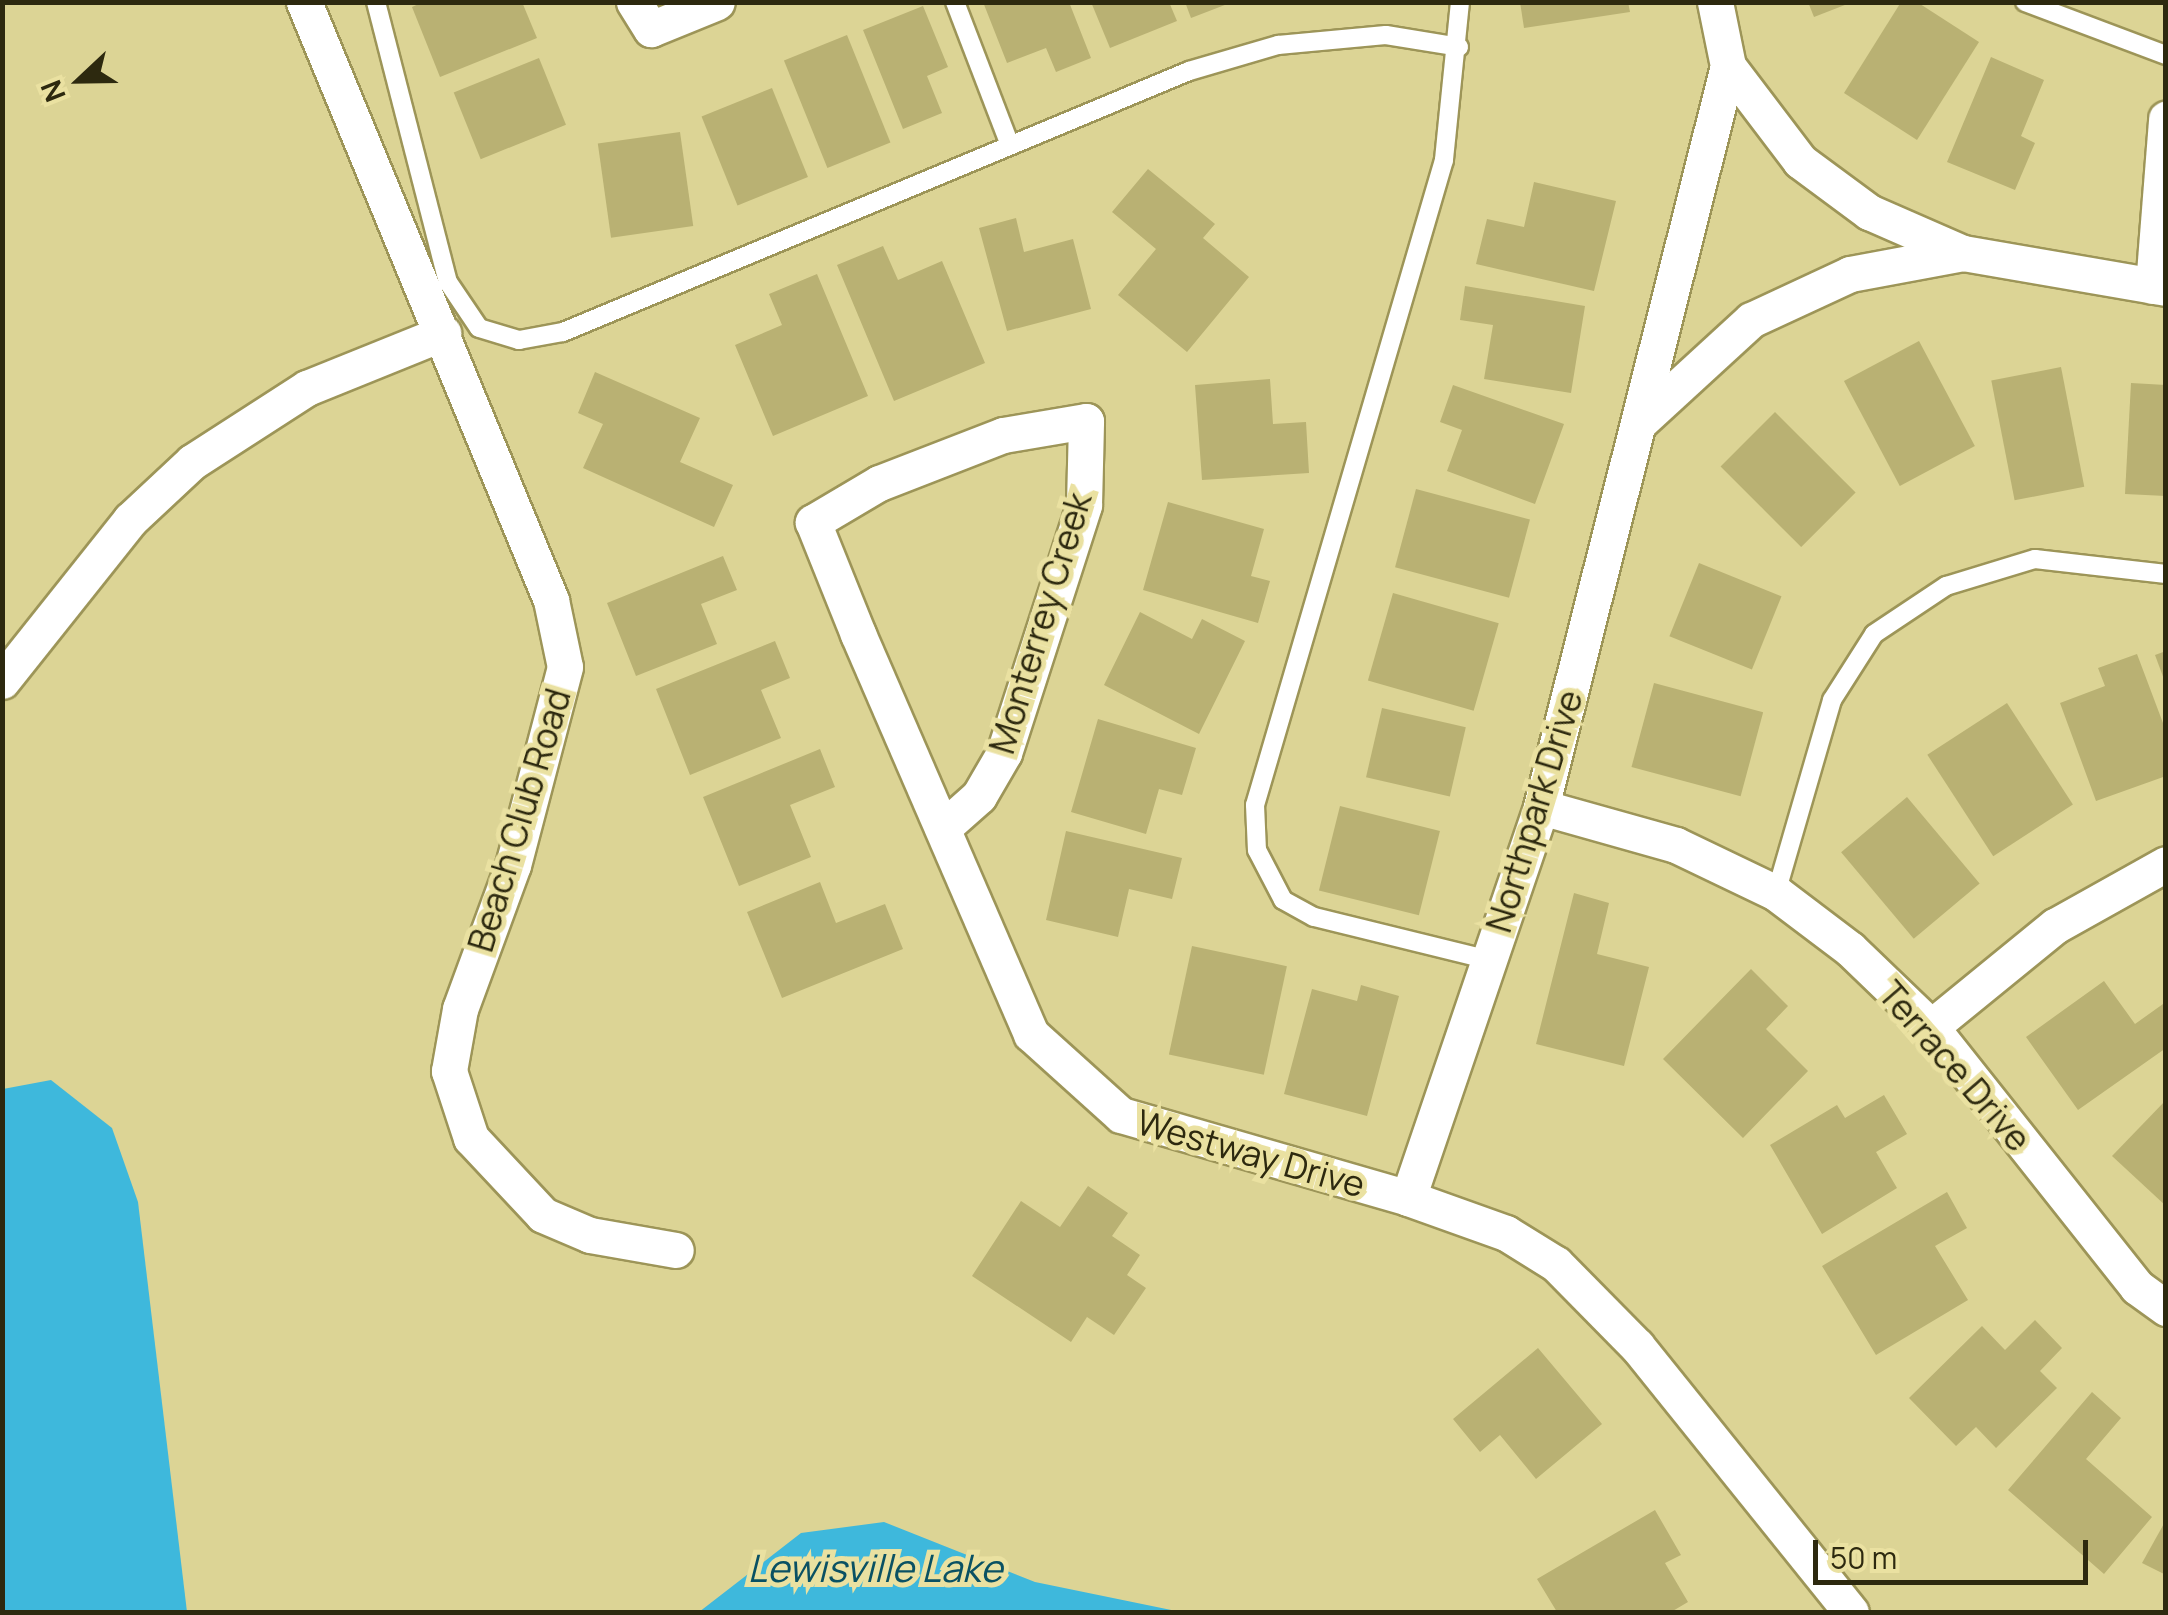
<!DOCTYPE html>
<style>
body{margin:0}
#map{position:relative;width:2168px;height:1615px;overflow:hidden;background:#dcd495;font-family:Manrope,sans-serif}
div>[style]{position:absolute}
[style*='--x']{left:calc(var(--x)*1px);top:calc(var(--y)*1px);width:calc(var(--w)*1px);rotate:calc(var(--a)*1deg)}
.water>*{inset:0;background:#3eb8dc}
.building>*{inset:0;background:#b9b173;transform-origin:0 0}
.roads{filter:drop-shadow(2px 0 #9d9558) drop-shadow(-2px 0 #9d9558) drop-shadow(0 2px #9d9558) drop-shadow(0 -2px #9d9558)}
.service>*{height:18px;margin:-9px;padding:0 9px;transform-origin:9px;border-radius:9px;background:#fff}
.minor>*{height:35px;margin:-17.5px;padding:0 17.5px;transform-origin:17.5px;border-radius:17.5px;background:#fff}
span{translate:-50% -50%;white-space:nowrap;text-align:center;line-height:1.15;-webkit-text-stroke:10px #eae1a1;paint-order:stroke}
.street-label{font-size:35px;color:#2d290f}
.water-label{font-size:38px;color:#0a5163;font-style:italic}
.frame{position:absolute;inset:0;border:5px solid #2d290f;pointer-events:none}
.north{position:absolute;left:30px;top:30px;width:100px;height:100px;-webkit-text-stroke:8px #eae1a1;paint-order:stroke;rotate:248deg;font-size:28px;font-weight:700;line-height:40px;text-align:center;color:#2d290f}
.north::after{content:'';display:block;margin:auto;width:35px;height:45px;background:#2d290f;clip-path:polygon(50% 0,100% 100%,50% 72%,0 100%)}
.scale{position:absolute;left:1813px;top:1540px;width:275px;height:45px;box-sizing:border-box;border:5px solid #2d290f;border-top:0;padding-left:12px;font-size:30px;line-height:35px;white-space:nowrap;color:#2d290f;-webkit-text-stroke:8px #eae1a1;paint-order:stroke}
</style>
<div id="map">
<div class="water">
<i style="clip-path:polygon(51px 1080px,112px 1128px,138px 1202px,187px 1612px,3px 1612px,3px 1089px)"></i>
<i style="clip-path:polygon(884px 1522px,1035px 1582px,1181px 1612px,699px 1612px,801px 1533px)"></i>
</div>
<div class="building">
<i style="clip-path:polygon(423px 2px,522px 2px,537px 38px,440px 77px,412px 7px)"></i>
<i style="clip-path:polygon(983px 2px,1069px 2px,1091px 58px,1056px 72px,1046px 48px,1007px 63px)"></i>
<i style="clip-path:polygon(1091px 2px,1169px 2px,1177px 21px,1110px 48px)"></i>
<i style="clip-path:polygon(1185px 2px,1230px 2px,1230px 3px,1191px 18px)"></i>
<i style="clip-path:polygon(1520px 2px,1628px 2px,1630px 12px,1524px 28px)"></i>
<i style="clip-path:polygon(1808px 2px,1850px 2px,1850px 3px,1814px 17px)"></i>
<i style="clip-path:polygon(1901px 2px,1917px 2px,1979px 42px,1917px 140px,1844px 93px)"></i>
<i style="clip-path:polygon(923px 6px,948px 67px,927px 76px,942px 113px,903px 129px,863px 30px)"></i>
<i style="left:847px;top:35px;width:116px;height:68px;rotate:68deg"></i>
<i style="clip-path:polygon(1991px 57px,2044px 80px,2021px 136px,2035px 143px,2015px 190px,1947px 162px)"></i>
<i style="left:539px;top:58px;width:72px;height:92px;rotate:68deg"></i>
<i style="left:772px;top:88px;width:96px;height:76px;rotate:68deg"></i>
<i style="left:680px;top:132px;width:95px;height:83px;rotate:82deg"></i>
<i style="clip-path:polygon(1148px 169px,1215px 224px,1203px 238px,1249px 277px,1187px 352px,1118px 295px,1156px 249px,1112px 212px)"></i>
<i style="clip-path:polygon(1534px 182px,1616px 201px,1594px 291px,1476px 264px,1487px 219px,1524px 227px)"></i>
<i style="clip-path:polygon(1016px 218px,1024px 252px,1073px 239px,1091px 309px,1007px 331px,979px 228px)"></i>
<i style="clip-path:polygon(883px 246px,898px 280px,942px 261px,985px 363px,894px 401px,837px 265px)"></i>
<i style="clip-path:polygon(817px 274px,868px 396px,773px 436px,735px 345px,782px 325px,769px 294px)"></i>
<i style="clip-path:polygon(1465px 286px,1585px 306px,1571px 393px,1484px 379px,1493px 325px,1460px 320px)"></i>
<i style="left:1919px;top:341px;width:119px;height:85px;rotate:62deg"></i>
<i style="left:2061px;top:367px;width:122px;height:71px;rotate:79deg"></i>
<i style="clip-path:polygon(595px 372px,700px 418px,680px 462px,733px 485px,714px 527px,583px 468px,603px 424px,578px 413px)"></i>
<i style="clip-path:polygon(1270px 379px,1273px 424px,1306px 422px,1309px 473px,1202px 480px,1195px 385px)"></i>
<i style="clip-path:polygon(2131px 383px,2166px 385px,2166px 496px,2125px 494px)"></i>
<i style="clip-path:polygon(1453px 385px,1564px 424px,1535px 504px,1447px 471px,1462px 430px,1440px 422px)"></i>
<i style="left:1775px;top:412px;width:114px;height:77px;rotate:45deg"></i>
<i style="left:1416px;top:489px;width:118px;height:81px;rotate:15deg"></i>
<i style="clip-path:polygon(1168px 502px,1264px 529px,1251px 576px,1270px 581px,1258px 623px,1143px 590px)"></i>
<i style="clip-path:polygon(723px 556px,737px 590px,701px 604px,717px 644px,636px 676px,607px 603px)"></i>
<i style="left:1699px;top:563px;width:89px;height:79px;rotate:22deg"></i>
<i style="left:1393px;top:593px;width:110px;height:91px;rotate:16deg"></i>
<i style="clip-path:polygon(1140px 612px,1192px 639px,1202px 619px,1245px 641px,1199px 734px,1104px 685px)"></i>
<i style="clip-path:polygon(775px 641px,790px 678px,761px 690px,781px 738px,690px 775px,656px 689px)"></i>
<i style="clip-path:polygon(2166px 651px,2166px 682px,2165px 682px,2155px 655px)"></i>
<i style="clip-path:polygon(2137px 654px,2166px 731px,2166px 776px,2096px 801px,2060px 703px,2105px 686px,2098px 668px)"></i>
<i style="left:1654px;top:683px;width:113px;height:87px;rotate:15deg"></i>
<i style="left:2007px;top:703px;width:121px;height:95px;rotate:57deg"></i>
<i style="left:1382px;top:708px;width:86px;height:71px;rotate:13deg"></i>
<i style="clip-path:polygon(1098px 719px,1196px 748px,1182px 795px,1159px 789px,1146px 834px,1071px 812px)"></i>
<i style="clip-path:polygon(820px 749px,835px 787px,790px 805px,811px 857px,739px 886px,703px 797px)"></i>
<i style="left:1907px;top:797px;width:113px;height:86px;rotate:50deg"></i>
<i style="left:1340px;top:806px;width:103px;height:87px;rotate:14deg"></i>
<i style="clip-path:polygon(1066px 831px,1182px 858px,1172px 899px,1129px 889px,1118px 937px,1046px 920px)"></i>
<i style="clip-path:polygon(820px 882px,836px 923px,885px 904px,903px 949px,782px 998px,747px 912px)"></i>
<i style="clip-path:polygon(1574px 893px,1609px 903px,1597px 954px,1649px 967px,1624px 1066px,1536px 1044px)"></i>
<i style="left:1192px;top:946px;width:97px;height:111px;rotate:12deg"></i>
<i style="clip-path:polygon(1751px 969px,1788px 1006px,1766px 1029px,1808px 1071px,1743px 1138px,1663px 1059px)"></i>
<i style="clip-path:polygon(2104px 981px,2135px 1024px,2163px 1004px,2166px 1048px,2078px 1110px,2026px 1037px)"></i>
<i style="clip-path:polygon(1361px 985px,1399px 996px,1367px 1116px,1284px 1094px,1312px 989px,1357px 1001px)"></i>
<i style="clip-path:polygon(1884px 1095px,1907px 1134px,1876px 1152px,1897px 1188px,1822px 1234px,1770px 1145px,1837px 1105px,1845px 1118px)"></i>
<i style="clip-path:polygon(2166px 1100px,2166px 1206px,2112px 1156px)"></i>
<i style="clip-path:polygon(1088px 1186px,1128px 1213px,1112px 1236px,1140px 1255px,1127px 1275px,1146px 1288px,1114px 1335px,1087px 1317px,1071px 1342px,972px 1276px,1021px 1201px,1060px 1227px)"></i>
<i style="clip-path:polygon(1947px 1192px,1967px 1228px,1935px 1246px,1968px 1300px,1876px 1355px,1822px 1266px)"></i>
<i style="clip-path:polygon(2035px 1320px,2062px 1348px,2040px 1371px,2057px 1388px,1996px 1448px,1976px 1427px,1956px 1446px,1909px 1398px,1982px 1326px,2005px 1350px)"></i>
<i style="clip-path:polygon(1538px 1348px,1602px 1424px,1536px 1479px,1500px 1435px,1480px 1452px,1453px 1419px)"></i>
<i style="clip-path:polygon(2092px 1392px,2121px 1418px,2086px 1459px,2152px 1517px,2104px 1574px,2008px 1490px)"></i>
<i style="clip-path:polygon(1655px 1510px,1681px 1555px,1665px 1563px,1688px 1602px,1671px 1612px,1557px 1612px,1537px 1579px)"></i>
<i style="clip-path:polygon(2166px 1520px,2166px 1575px,2142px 1563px)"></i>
</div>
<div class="roads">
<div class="service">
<i style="--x:376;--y:2;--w:289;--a:75.6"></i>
<i style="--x:448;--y:282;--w:55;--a:56"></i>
<i style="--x:479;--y:328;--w:42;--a:16.7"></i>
<i style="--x:519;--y:340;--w:45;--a:-10.3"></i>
<i style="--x:563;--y:332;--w:678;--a:-22.63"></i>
<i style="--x:1189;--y:71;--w:93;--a:-16.3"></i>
<i style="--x:1278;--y:45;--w:108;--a:-5.3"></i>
<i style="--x:1386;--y:35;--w:74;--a:9.3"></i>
<i style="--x:955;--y:2;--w:153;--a:69"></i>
<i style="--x:1460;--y:2;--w:159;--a:95.8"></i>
<i style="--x:1444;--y:160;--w:672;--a:106.33"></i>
<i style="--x:1255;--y:805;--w:45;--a:87.5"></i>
<i style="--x:1257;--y:850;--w:56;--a:62.5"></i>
<i style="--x:1283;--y:900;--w:35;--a:29"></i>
<i style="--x:1314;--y:917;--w:180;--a:13.8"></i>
<i style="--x:2025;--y:2;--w:151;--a:20.6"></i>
<i style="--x:1776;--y:893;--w:201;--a:-73.8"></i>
<i style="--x:1832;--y:700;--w:78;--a:-57.5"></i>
<i style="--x:1874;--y:634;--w:87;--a:-33.7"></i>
<i style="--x:1946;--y:586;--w:93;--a:-16.9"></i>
<i style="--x:2035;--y:559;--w:132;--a:6.5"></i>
</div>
<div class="minor">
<i style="--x:304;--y:2;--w:647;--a:67.56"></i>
<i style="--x:551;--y:600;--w:68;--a:78.2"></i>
<i style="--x:565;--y:667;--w:205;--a:104.7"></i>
<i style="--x:513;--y:865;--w:153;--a:110.2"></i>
<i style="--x:460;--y:1009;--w:63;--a:100.1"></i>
<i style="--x:449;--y:1071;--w:71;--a:71.8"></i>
<i style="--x:471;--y:1138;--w:105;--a:46.9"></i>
<i style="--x:543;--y:1215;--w:51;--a:23.1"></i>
<i style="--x:590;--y:1235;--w:87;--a:9.9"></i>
<i style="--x:634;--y:2;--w:32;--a:58"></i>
<i style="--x:651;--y:29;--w:71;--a:-22.2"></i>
<i style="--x:1715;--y:2;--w:65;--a:78.5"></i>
<i style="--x:1728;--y:66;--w:119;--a:52.8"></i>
<i style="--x:1800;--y:161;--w:86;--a:36.5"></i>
<i style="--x:1869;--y:212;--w:103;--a:23.6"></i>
<i style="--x:1963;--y:253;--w:206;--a:9.8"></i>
<i style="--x:2153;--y:286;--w:168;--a:-85.5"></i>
<i style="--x:1642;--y:420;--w:148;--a:-42.5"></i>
<i style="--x:1751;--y:320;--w:109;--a:-24.9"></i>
<i style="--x:1850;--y:274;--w:115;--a:-10.5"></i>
<i style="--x:2;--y:681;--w:206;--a:-51.5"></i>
<i style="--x:130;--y:520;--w:85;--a:-43.1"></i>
<i style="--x:192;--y:462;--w:137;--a:-32.8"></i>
<i style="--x:307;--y:388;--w:147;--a:-22"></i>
<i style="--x:1541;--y:807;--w:140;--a:15.7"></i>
<i style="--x:1676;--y:845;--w:111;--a:25.6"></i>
<i style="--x:1776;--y:893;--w:93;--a:37.1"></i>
<i style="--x:1850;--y:949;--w:112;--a:43.9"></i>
<i style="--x:1931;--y:1027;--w:332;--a:51.6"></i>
<i style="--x:2137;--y:1287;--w:36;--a:36"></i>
<i style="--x:943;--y:828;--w:48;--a:-41.6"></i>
<i style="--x:979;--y:796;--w:50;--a:-59.8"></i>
<i style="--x:1004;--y:753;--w:261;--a:-72.1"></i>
<i style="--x:1084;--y:505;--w:84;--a:-88.6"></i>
<i style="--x:1086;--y:421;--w:84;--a:170.4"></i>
<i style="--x:1003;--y:435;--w:133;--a:158.8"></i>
<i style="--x:879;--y:483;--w:77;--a:149.4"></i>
<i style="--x:813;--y:522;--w:121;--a:68.1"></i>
<i style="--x:858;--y:634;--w:436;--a:66.6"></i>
<i style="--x:1031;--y:1034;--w:121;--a:42"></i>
<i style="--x:1121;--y:1115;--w:299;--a:16.1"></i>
<i style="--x:1408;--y:1198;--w:104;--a:19.7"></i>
<i style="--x:1506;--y:1233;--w:59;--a:31.8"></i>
<i style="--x:1556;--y:1264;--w:115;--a:45.4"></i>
<i style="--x:1637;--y:1346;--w:341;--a:51.2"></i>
<i style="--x:1931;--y:1027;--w:160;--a:-39.2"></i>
<i style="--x:2055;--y:926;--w:127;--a:-29.2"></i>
<i style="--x:1408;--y:1198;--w:413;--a:-71.2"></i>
<i style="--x:1541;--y:807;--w:764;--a:-75.84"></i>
</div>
</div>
<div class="street-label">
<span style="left:1040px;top:623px;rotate:-73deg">Monterrey Creek</span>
<span style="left:1534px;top:811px;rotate:-73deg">Northpark Drive</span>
<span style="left:519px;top:820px;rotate:-73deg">Beach Club Road</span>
<span style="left:1955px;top:1066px;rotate:49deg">Terrace Drive</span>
<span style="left:1251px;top:1153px;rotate:16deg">Westway Drive</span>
</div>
<div class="water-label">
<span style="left:875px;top:1568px">Lewisville Lake</span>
</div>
<div class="frame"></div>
<div class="north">N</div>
<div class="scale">50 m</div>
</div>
